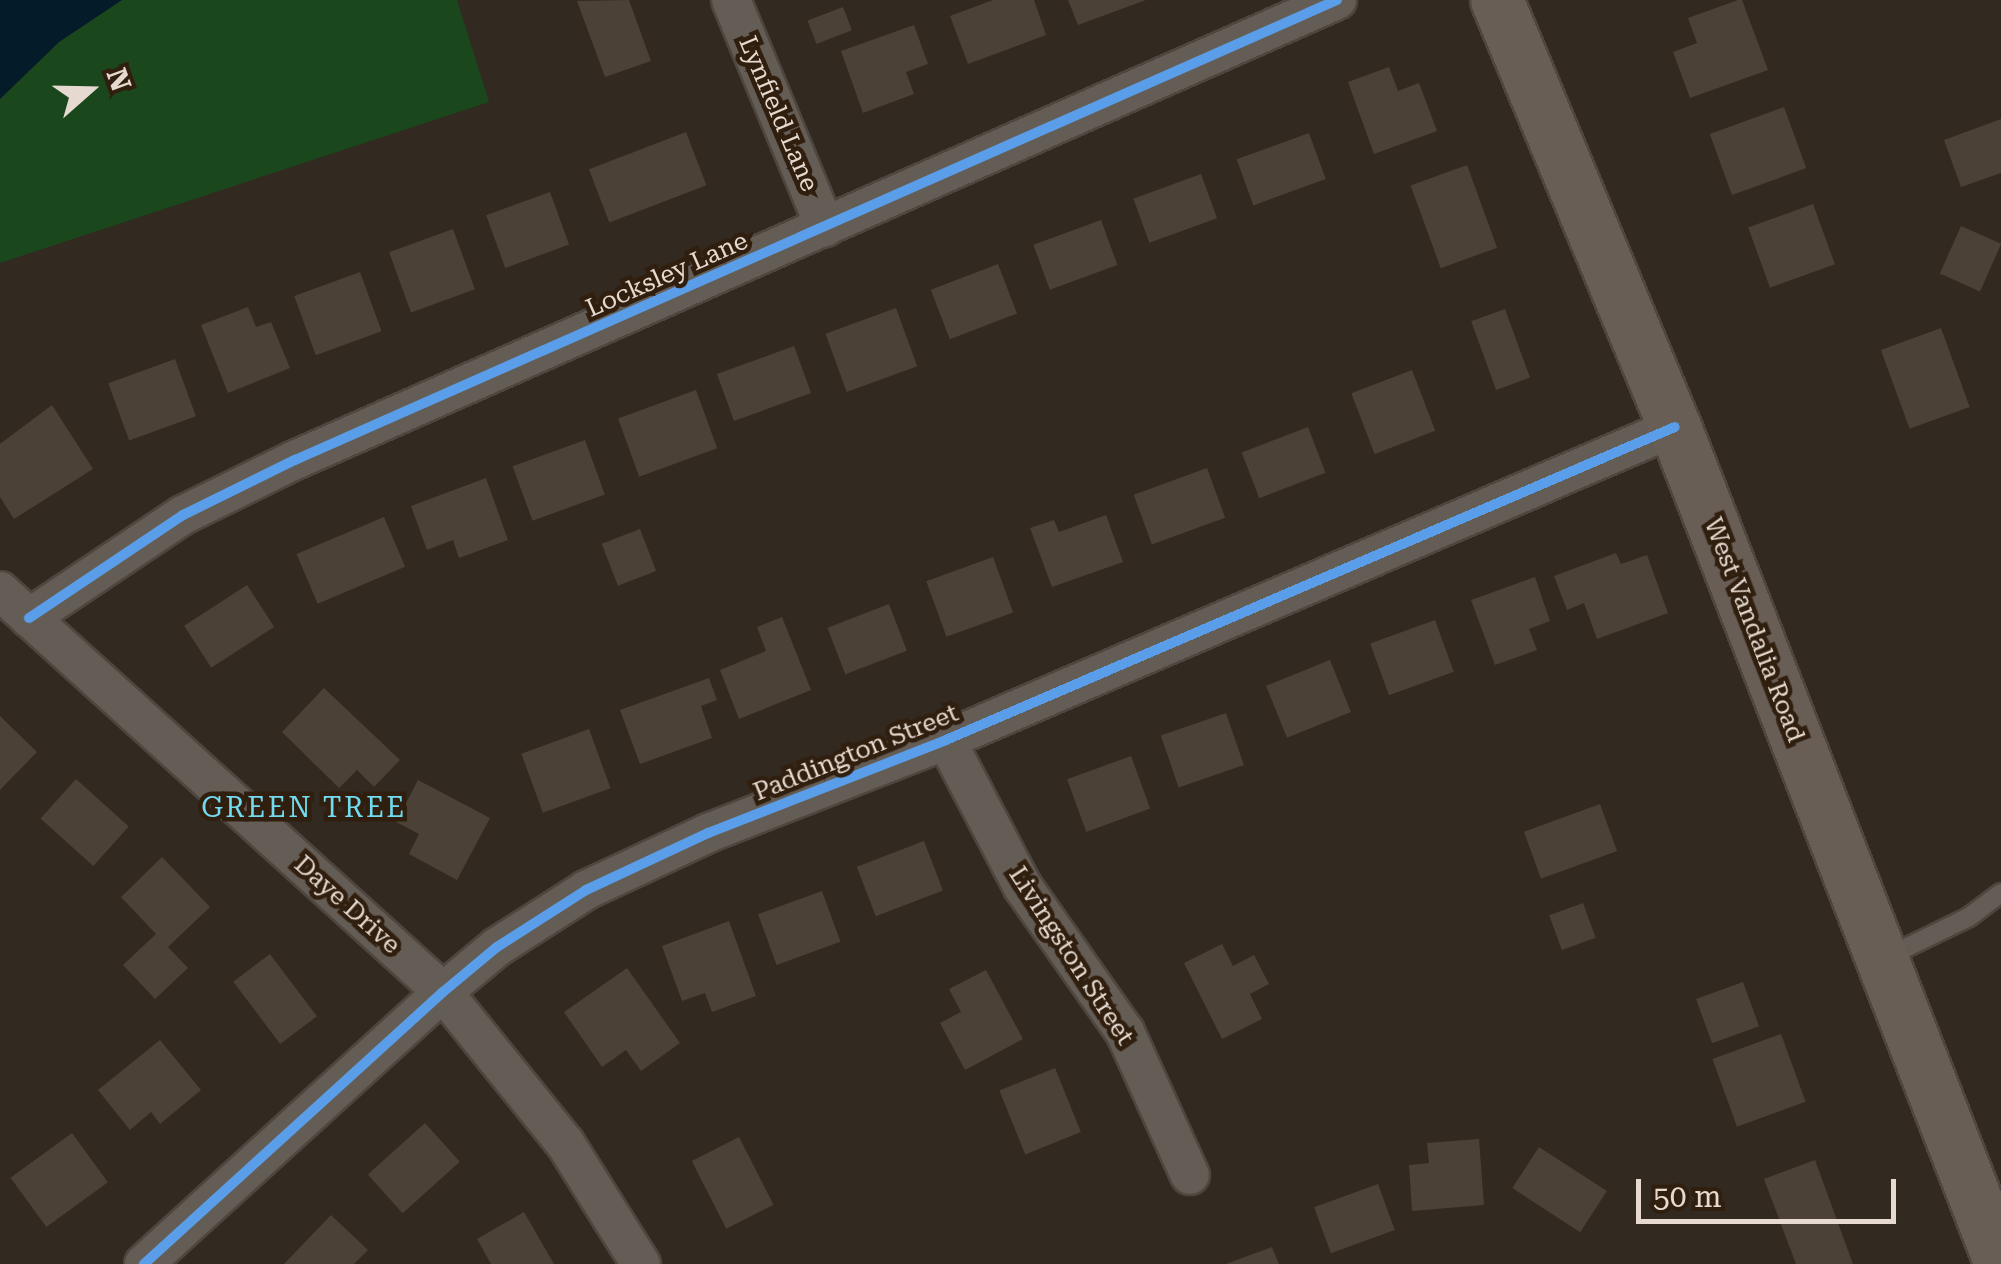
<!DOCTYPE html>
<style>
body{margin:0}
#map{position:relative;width:2001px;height:1264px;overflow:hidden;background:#322920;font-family:"Roboto Serif",serif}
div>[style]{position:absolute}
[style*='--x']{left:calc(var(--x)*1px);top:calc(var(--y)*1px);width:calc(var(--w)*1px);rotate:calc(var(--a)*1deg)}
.green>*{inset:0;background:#1a481c}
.water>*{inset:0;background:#041c29}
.building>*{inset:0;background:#4b4137;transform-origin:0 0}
.roads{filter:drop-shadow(2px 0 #4e463f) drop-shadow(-2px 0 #4e463f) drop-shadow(0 2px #4e463f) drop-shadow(0 -2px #4e463f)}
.service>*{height:18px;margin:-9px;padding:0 9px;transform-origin:9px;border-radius:9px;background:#645d56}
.minor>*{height:38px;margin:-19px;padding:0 19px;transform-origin:19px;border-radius:19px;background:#645d56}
.secondary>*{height:52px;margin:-26px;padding:0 26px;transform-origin:26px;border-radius:26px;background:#685e56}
.cycleway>*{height:10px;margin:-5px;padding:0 5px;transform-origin:5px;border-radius:5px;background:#5a9eea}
span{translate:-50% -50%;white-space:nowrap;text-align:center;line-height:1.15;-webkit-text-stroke:9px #301f0f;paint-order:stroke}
.street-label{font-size:25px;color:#e6dad0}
.neighbourhood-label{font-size:28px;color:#72daee;letter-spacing:2.5px}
.north{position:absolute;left:40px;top:40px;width:100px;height:100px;-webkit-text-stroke:8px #301f0f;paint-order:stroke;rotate:70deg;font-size:28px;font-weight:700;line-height:40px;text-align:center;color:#e6dad0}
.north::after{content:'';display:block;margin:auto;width:35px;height:45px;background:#e6dad0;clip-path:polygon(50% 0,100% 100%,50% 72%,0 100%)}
.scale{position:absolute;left:1636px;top:1179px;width:260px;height:45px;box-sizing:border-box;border:5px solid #e6dad0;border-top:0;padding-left:12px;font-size:30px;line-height:35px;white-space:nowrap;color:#e6dad0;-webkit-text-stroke:8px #301f0f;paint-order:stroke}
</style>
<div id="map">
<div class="green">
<i style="clip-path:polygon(122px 0,457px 0,489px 102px,0 263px,0 99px,59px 42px)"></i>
</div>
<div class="water">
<i style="clip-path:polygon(0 0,122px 0,59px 42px,0 99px)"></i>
</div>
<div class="building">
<i style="clip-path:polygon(629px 0,651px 61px,605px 77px,577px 1px)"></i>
<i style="clip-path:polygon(993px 0,1034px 0,1046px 35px,968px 64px,950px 16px)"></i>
<i style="clip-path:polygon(1068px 0,1146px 0,1078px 25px)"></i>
<i style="clip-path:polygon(1738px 0,1742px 0,1768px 70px,1690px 98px,1673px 52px,1697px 43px,1688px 18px)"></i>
<i style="left:843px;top:7px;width:25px;height:38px;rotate:69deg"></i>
<i style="clip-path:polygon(914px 25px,928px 64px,906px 72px,914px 94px,863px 113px,841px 51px)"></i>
<i style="clip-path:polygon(1389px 67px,1398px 91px,1419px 83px,1437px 131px,1374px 154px,1348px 82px)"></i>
<i style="left:1784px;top:107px;width:65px;height:79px;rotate:70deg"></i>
<i style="clip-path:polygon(2001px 119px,2001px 173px,1961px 187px,1944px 140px)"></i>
<i style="left:686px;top:132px;width:57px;height:104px;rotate:69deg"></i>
<i style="left:1309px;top:133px;width:49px;height:77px;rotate:70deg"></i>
<i style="left:1467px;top:165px;width:88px;height:60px;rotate:70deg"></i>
<i style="left:1201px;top:174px;width:47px;height:72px;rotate:70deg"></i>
<i style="left:550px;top:192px;width:56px;height:68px;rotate:70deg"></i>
<i style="left:1813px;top:204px;width:64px;height:69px;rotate:70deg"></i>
<i style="left:1101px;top:220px;width:48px;height:72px;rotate:70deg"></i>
<i style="left:1961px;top:226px;width:44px;height:52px;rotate:24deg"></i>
<i style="left:453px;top:229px;width:64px;height:68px;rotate:70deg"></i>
<i style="left:998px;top:264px;width:53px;height:72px;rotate:69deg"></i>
<i style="left:360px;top:272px;width:63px;height:70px;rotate:70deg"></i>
<i style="clip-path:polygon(248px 307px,256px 327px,271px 322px,290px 368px,228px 393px,201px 325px)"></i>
<i style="left:896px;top:308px;width:62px;height:75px;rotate:70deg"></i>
<i style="left:1505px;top:309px;width:73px;height:36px;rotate:70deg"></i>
<i style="left:1941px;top:328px;width:84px;height:64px;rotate:70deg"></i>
<i style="left:794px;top:346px;width:50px;height:82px;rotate:70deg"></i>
<i style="left:175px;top:359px;width:61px;height:71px;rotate:70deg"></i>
<i style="left:1412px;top:370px;width:65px;height:65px;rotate:69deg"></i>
<i style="left:696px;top:390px;width:62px;height:83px;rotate:70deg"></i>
<i style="clip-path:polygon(52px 405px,93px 469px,14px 519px,0 497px,0 444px)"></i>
<i style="left:1308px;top:427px;width:49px;height:71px;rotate:69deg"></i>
<i style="left:585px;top:440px;width:58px;height:77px;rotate:70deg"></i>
<i style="left:1207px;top:468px;width:53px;height:78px;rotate:70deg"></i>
<i style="clip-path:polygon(486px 478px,508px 540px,459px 558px,453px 540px,427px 550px,411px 506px)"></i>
<i style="clip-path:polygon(1106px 515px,1123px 562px,1052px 587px,1030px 528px,1054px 520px,1059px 532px)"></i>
<i style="left:384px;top:517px;width:54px;height:95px;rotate:67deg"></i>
<i style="left:640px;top:529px;width:45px;height:41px;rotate:69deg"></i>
<i style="clip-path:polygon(1616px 553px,1621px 564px,1647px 555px,1668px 613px,1597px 639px,1584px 603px,1567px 610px,1554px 576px)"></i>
<i style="left:993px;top:557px;width:59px;height:71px;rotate:70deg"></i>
<i style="clip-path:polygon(1535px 577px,1550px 621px,1529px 629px,1537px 650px,1495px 665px,1471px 600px)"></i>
<i style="left:247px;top:585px;width:50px;height:75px;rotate:57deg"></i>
<i style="left:889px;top:604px;width:50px;height:66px;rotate:69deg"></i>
<i style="clip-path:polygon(782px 617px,811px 690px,739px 719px,720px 670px,766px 651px,757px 627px)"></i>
<i style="left:1435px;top:620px;width:55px;height:69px;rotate:70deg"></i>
<i style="left:1330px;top:660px;width:56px;height:69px;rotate:68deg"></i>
<i style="clip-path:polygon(709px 678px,717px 700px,701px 706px,712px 738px,640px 764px,620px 710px)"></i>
<i style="clip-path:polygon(324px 688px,400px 760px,374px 787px,357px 770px,339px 788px,282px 732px)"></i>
<i style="left:1226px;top:713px;width:55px;height:69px;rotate:71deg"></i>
<i style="clip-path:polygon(0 716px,37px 752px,0 790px)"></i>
<i style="left:589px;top:729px;width:63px;height:72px;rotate:70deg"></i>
<i style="left:1131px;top:756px;width:56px;height:68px;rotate:70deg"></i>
<i style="left:76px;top:779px;width:71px;height:53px;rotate:42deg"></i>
<i style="clip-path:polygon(418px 780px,490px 818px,457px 880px,409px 854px,419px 834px,396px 822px)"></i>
<i style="left:1600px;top:804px;width:50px;height:81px;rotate:70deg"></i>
<i style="left:924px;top:841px;width:53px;height:72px;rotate:69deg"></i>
<i style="clip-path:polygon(162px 857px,210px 907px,168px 947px,188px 968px,155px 999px,123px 965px,156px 934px,121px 897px)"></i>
<i style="left:822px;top:891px;width:54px;height:68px;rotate:70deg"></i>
<i style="left:1583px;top:903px;width:37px;height:36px;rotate:70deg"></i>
<i style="clip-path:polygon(729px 921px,756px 996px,712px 1012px,705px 993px,682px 1001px,662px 946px)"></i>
<i style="clip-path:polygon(1222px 944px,1233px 966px,1254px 955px,1269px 984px,1250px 994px,1262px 1019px,1222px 1039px,1184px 963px)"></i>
<i style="left:270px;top:954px;width:78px;height:46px;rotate:53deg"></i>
<i style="clip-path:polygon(627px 968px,680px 1043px,641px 1071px,626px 1050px,602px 1067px,564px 1012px)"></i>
<i style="clip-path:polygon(986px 970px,1023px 1039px,965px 1070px,940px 1023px,961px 1012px,949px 989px)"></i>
<i style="left:1743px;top:982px;width:47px;height:50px;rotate:70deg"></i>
<i style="left:1781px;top:1034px;width:72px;height:73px;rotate:70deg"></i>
<i style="clip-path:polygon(160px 1040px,201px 1090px,160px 1124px,151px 1112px,130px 1130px,98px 1090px)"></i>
<i style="left:1055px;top:1068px;width:69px;height:60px;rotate:68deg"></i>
<i style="left:425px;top:1123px;width:52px;height:77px;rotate:48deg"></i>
<i style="left:72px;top:1133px;width:61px;height:76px;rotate:54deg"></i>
<i style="left:739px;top:1137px;width:76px;height:53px;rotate:63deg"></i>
<i style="clip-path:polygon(1479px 1139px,1484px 1205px,1412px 1211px,1409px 1165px,1429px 1163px,1427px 1143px)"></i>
<i style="left:1539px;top:1147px;width:81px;height:49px;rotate:33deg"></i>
<i style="clip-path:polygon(1815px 1160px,1853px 1264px,1796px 1264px,1764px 1179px)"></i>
<i style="left:1378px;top:1184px;width:49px;height:68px;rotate:70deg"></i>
<i style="clip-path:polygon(524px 1212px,554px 1264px,491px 1264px,477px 1239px)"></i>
<i style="clip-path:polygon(331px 1215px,368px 1250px,354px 1264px,284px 1264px)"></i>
<i style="clip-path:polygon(1272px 1247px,1279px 1264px,1226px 1264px)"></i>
</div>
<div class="roads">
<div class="service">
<i style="--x:1887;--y:957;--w:91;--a:-26"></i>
<i style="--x:1969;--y:917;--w:40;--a:-37"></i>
</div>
<div class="minor">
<i style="--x:731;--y:0;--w:246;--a:67.5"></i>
<i style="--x:0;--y:591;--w:598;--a:42.15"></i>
<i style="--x:443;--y:992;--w:194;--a:51.1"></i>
<i style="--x:565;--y:1143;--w:143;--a:57.9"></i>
<i style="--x:29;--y:618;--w:185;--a:-33.8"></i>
<i style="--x:183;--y:515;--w:125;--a:-26.2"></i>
<i style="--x:295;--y:460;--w:1139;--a:-23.82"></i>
<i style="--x:946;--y:740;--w:166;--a:62.4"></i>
<i style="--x:1023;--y:887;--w:177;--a:54.9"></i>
<i style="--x:1125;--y:1032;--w:157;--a:65.6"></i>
<i style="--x:144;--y:1264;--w:404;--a:-42.3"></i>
<i style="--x:443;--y:992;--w:70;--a:-39.8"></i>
<i style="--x:497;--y:947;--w:106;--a:-32.6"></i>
<i style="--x:586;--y:890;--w:135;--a:-25"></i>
<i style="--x:708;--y:833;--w:256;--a:-21.3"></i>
<i style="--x:946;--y:740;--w:793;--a:-23.24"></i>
</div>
<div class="secondary">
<i style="--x:1497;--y:0;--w:463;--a:67.4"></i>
<i style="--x:1675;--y:427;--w:898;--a:68.72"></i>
</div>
</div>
<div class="cycleway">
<i style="--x:29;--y:618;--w:185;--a:-33.8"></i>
<i style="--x:183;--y:515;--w:125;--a:-26.2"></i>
<i style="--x:295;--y:460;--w:1139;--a:-23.82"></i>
<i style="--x:144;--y:1264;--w:404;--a:-42.3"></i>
<i style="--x:443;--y:992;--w:70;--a:-39.8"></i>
<i style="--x:497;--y:947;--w:106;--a:-32.6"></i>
<i style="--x:586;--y:890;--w:135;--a:-25"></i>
<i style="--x:708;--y:833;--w:256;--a:-21.3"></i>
<i style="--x:946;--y:740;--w:793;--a:-23.24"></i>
</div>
<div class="street-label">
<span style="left:778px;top:114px;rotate:67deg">Lynfield Lane</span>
<span style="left:667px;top:275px;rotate:-24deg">Locksley Lane</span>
<span style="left:1754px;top:630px;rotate:69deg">West Vandalia Road</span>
<span style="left:856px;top:753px;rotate:-22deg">Paddington Street</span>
<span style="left:347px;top:905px;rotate:42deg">Daye Drive</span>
<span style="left:1071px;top:956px;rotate:57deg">Livingston Street</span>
</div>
<div class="neighbourhood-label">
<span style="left:304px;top:808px">GREEN TREE</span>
</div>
<div class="north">N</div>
<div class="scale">50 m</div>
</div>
